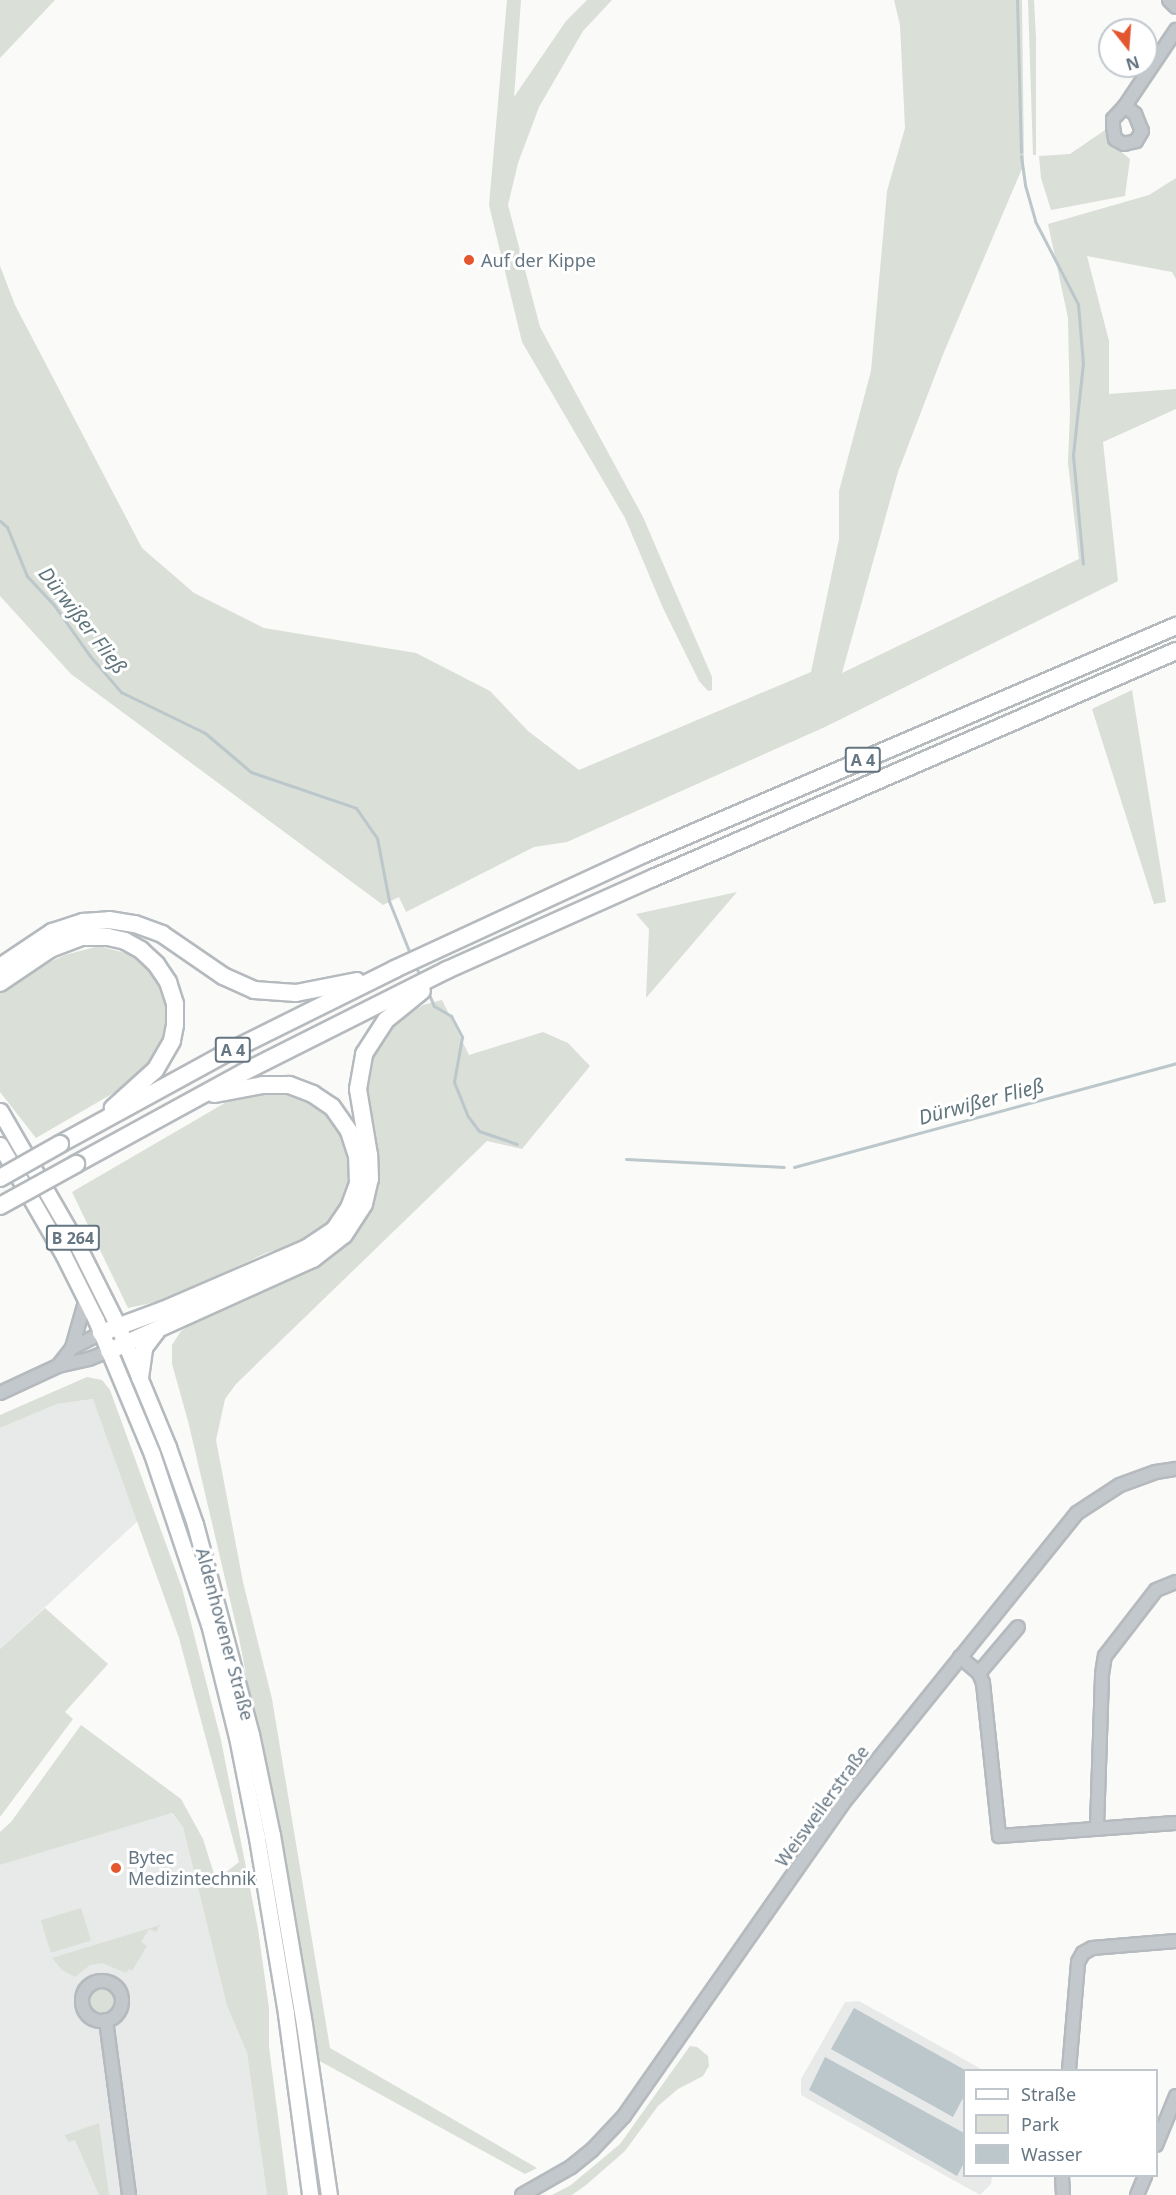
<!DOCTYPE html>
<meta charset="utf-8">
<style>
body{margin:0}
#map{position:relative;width:1176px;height:2195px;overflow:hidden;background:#fafaf8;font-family:"Noto Sans",sans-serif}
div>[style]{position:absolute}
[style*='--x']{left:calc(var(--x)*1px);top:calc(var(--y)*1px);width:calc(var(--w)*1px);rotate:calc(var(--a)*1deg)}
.built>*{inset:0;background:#e8e9e9}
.green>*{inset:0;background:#dadfd7;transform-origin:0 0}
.round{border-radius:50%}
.water>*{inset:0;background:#bbc7cb}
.stream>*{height:3px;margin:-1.5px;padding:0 1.5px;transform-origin:1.5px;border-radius:1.5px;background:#bbc7cb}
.roads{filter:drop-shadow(2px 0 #b5babe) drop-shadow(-2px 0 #b5babe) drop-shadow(0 2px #b5babe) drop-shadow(0 -2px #b5babe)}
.minor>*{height:12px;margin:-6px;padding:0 6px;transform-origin:6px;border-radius:6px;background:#c3c8cc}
.minor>.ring{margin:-6px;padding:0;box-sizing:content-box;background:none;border:12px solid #c3c8cc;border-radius:50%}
.major>*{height:15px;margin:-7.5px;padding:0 7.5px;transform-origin:7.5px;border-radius:7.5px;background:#fff}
.highway>*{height:16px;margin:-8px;padding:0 8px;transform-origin:8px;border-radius:8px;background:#fff}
.bridges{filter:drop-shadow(2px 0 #b4b9bd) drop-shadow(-2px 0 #b4b9bd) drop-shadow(0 2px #b4b9bd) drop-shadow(0 -2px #b4b9bd)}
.highway-bridge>*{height:16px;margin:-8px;padding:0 8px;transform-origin:8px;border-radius:8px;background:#fff}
.dots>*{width:16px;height:16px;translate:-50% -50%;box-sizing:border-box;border:3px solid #fff;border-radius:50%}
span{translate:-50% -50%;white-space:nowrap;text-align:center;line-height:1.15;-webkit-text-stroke:6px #fff;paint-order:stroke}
.shield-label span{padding:2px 4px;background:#fff;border:2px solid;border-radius:4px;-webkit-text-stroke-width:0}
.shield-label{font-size:16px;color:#657683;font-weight:700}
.poi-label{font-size:18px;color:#657683}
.left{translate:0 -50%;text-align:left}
.street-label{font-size:18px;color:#657683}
.water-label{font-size:20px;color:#60757c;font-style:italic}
.legend{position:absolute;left:963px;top:2069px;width:195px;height:108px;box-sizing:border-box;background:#fff;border:2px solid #c1c8cd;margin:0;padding:8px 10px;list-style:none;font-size:18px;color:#657683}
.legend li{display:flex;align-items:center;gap:12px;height:30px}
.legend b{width:30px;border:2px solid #c1c8cd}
.north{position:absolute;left:1098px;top:18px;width:60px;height:60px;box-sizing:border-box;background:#fff;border:2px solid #c1c8cd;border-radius:50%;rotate:163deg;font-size:16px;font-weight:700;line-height:24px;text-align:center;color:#657683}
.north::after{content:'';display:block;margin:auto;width:21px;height:27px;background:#e4572e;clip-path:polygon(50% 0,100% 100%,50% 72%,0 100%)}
</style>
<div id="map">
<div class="built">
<i style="clip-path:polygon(93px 1399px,142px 1517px,0 1649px,0 1428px,57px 1404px)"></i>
<i style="clip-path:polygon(171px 1813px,183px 1827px,227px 2006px,247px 2053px,267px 2195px,0 2195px,0 1865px)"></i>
<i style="clip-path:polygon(859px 2001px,983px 2070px,964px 2070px,964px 2176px,992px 2176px,991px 2184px,980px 2195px,801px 2095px,801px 2079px,845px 2002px)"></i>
</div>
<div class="green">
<i style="clip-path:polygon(0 0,55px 0,0 58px)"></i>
<i style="clip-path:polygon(507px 0,521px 0,514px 97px,566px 21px,587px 0,612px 0,583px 31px,539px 107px,518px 163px,508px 205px,540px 327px,643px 517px,712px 677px,712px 690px,708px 691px,699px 681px,663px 608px,625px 518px,522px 342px,489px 205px)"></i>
<i style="clip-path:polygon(894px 0,1022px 0,1024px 164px,944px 352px,898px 472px,842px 673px,1079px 559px,1068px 463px,1070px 413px,1068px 318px,1048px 224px,1149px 195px,1176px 178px,1176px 279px,1172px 272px,1087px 256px,1109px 341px,1109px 394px,1176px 389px,1176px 409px,1103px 442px,1118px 581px,825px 727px,567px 842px,534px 847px,406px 912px,399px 897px,383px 905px,71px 674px,0 596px,0 266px,15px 305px,142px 548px,194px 593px,264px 628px,416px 653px,490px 691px,528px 731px,579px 770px,811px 672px,839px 539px,839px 491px,871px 371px,887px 191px,905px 128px,900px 25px)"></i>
<i style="clip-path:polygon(1028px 0,1034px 0,1036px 39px,1036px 155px,1033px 155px)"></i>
<i style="clip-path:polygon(1108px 128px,1112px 144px,1130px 159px,1125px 196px,1051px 210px,1041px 178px,1039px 156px,1070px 154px)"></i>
<i style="clip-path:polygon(1132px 690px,1166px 902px,1154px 904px,1092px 709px)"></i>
<i style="clip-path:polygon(737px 892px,646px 998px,649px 929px,636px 914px)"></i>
<i style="clip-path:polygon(99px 946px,129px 954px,152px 968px,160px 979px,170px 1009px,169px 1032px,148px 1069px,117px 1091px,36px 1138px,0 1092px,0 992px,26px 973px,65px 955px)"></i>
<i style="clip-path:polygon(442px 1000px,469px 1055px,543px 1032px,568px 1043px,590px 1066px,522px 1149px,487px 1141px,236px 1384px,225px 1399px,216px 1440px,243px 1582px,272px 1699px,330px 2048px,537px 2168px,525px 2174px,316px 2059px,295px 1928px,239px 1638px,188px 1421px,172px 1364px,172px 1345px,181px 1331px,372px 1200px,379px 1174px,366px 1094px,366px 1073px,372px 1050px,380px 1035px,406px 1016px,423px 1005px)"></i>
<i style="clip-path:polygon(272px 1089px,306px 1098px,324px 1111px,339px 1129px,351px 1158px,350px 1194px,320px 1237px,266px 1253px,165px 1300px,128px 1308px,72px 1192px,230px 1100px)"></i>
<i style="clip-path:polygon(87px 1377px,102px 1380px,110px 1390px,182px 1588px,221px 1740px,258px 1929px,269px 2008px,269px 2047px,288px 2195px,267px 2195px,247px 2053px,227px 2006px,183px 1827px,172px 1813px,0 1865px,0 1832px,11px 1822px,81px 1725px,181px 1799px,203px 1839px,216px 1880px,239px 1862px,179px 1638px,93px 1399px,57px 1404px,0 1428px,0 1415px)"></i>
<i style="clip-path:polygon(45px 1608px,108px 1664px,65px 1712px,73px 1719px,0 1817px,0 1649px)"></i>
<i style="left:81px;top:1908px;width:34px;height:42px;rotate:73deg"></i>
<i style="clip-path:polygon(160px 1925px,156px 1932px,149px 1929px,141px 1942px,147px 1946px,132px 1971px,129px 1969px,126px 1973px,102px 1963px,90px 1965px,75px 1977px,62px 1970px,52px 1958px)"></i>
<i class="round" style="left:90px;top:1988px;width:24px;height:24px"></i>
<i style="clip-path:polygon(690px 2046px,697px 2047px,708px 2056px,709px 2066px,703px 2076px,678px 2089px,658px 2106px,625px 2151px,586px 2185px,572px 2195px,552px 2195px,571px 2185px,620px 2144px)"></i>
<i style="clip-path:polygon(99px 2123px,109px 2195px,99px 2195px,75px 2140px,68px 2142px,65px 2135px)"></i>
</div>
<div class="water">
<i style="clip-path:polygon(854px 2008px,965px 2070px,964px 2096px,953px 2117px,831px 2049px)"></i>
<i style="clip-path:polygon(825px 2057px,964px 2133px,964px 2163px,957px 2176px,809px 2090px)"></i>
</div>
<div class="stream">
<i style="--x:1017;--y:0;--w:152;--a:88.5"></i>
<i style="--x:1021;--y:156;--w:29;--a:82"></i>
<i style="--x:1025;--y:185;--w:37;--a:74"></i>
<i style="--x:1035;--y:221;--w:93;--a:62.6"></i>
<i style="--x:1078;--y:304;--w:59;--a:85.2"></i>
<i style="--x:1083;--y:363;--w:93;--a:96.2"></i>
<i style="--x:1073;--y:455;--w:109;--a:84.8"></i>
<i style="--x:0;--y:521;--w:9;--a:41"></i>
<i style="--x:7;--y:527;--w:53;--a:67.8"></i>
<i style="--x:27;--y:576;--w:40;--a:47"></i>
<i style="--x:54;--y:605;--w:62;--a:54.8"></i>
<i style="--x:90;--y:656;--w:48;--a:49.3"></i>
<i style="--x:121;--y:692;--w:93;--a:26"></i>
<i style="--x:205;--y:733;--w:60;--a:40.3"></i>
<i style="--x:251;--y:772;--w:111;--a:18.9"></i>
<i style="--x:356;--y:808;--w:37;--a:55"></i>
<i style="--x:377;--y:838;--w:64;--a:79.2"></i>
<i style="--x:389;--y:901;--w:59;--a:68.2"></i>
<i style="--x:415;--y:965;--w:14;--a:65"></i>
<i style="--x:428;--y:992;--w:15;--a:67"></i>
<i style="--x:434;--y:1006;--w:20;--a:30"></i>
<i style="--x:451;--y:1016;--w:24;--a:62"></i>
<i style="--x:462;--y:1037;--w:46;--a:100.1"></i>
<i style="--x:454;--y:1082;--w:35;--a:68"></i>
<i style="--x:467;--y:1115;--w:20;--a:53"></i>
<i style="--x:479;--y:1131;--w:40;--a:18.9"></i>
<i style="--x:626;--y:1159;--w:158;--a:2.9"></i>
<i style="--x:794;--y:1167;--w:396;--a:-15.2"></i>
</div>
<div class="roads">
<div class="minor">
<i style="--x:1169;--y:0;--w:10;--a:45"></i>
<i style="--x:1125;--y:106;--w:13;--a:39"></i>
<i style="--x:1135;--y:114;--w:18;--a:68"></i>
<i style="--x:1142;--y:131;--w:12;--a:121"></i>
<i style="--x:1136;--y:141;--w:12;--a:166"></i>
<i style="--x:1124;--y:144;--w:10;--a:-151"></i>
<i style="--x:1115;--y:139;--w:12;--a:-99"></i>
<i style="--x:1113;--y:127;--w:8;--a:-90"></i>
<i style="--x:1113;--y:119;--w:18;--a:-47"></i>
<i style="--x:1125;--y:106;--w:92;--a:-56.1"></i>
<i style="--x:72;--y:1348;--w:51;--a:-74.1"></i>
<i style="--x:58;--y:1366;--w:23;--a:-52"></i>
<i style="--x:72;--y:1348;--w:33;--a:-27"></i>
<i style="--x:0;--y:1393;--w:64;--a:-25"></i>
<i style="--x:58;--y:1366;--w:32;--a:-13"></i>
<i style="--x:89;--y:1359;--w:22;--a:-22"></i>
<i style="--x:960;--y:1657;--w:25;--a:40"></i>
<i style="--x:979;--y:1673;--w:11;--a:68"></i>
<i style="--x:983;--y:1683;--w:154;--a:84"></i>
<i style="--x:999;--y:1836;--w:177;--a:-4.2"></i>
<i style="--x:979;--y:1673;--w:60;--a:-49.7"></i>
<i style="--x:1097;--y:1827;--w:153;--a:-88.1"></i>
<i style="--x:1102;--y:1674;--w:18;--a:-81"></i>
<i style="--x:1105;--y:1656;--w:83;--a:-52.3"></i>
<i style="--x:1156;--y:1590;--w:22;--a:-22"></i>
<i class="ring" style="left:82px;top:1981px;width:28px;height:28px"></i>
<i style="--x:106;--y:2020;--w:177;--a:82.5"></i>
<i style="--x:1069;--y:2070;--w:108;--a:-85.2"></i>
<i style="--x:1078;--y:1962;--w:10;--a:-61"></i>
<i style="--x:1083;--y:1953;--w:10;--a:-29"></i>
<i style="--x:1092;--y:1948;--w:84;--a:-4.8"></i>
<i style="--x:1156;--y:2145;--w:53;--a:-67.8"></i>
<i style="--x:1062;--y:2176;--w:19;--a:87"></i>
<i style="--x:522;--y:2195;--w:56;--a:-29.7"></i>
<i style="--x:571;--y:2167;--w:27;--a:-39"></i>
<i style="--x:592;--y:2150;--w:47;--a:-46.7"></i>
<i style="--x:624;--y:2116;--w:388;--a:-55"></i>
<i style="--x:847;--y:1798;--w:366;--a:-51.1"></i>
<i style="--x:1077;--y:1513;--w:51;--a:-33.1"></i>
<i style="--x:1120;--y:1485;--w:38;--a:-20"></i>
<i style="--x:1156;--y:1472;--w:20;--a:-9"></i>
<i style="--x:1137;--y:2195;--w:21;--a:-67"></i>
</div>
<div class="major">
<i style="--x:0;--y:1111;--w:158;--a:60"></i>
<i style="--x:79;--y:1248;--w:87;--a:63.4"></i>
<i style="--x:118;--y:1326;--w:131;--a:67.5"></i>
<i style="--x:168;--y:1447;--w:82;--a:70.7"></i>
<i style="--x:195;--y:1524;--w:217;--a:75.1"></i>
<i style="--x:251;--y:1734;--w:103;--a:78.3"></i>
<i style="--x:272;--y:1835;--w:192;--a:80.4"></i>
<i style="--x:304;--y:2024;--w:173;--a:81.7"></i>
<i style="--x:0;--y:1145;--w:128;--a:60"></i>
<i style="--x:64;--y:1256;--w:72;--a:63.4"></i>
<i style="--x:96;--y:1320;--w:145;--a:67.3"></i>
<i style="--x:152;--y:1454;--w:179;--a:71.5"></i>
<i style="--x:209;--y:1624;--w:116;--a:76.1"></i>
<i style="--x:237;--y:1737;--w:103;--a:78.8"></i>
<i style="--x:257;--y:1838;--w:178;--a:80.6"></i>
<i style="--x:286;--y:2014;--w:183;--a:82.4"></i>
</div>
<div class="highway">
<i style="--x:0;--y:967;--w:63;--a:-33.9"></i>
<i style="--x:52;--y:932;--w:33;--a:-18"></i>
<i style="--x:83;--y:922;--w:26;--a:-4"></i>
<i style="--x:109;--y:920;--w:26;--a:9"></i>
<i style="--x:135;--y:924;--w:29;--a:20"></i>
<i style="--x:162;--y:934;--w:74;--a:34.5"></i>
<i style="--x:223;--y:976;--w:34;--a:24"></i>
<i style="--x:254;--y:990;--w:42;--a:4.1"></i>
<i style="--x:296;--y:993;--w:62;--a:-11.1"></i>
<i style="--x:0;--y:983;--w:60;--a:-34.2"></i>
<i style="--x:50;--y:949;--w:33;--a:-21"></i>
<i style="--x:81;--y:937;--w:27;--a:0"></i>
<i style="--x:108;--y:937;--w:17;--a:13"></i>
<i style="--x:125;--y:941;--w:18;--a:29"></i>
<i style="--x:141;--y:950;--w:21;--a:43"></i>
<i style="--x:156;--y:964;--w:22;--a:56"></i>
<i style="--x:168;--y:982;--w:23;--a:72"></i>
<i style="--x:175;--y:1004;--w:21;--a:90"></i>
<i style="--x:175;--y:1025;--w:16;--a:101"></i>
<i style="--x:172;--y:1041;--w:34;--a:120"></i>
<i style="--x:155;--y:1070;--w:57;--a:137.9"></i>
<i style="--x:60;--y:1144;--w:196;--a:-28.7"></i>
<i style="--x:232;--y:1050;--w:182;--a:-26.4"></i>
<i style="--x:395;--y:969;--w:274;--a:-24.8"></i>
<i style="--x:644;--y:854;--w:579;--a:-23.2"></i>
<i style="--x:76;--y:1164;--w:194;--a:-28.7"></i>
<i style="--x:246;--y:1071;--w:225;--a:-26.7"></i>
<i style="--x:447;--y:970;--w:226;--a:-24.1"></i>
<i style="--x:653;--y:878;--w:570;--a:-23.46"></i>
<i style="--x:101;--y:1333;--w:66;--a:-20.4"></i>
<i style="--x:163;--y:1310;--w:157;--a:-23.3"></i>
<i style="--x:307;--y:1248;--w:32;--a:-34"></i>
<i style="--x:334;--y:1230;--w:27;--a:-56"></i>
<i style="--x:349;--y:1208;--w:27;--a:-70"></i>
<i style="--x:358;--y:1183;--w:27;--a:-92"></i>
<i style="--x:357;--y:1156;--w:26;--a:-108"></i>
<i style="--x:349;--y:1131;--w:29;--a:-125"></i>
<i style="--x:332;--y:1107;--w:23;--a:-146"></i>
<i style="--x:313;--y:1094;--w:26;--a:-159"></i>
<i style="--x:289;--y:1085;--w:26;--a:180"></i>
<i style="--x:263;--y:1085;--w:50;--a:169.6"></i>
<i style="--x:109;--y:1351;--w:224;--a:-24.3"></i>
<i style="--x:313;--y:1259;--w:39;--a:-38"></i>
<i style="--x:344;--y:1235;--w:37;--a:-57"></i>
<i style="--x:364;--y:1204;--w:26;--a:-77"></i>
<i style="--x:370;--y:1179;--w:24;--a:-92"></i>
<i style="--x:369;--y:1155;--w:67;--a:-99.5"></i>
<i style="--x:358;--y:1089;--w:36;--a:-80"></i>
<i style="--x:364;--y:1054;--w:40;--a:-57.1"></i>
<i style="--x:386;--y:1020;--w:46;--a:-38.9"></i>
<i style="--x:140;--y:1378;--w:30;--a:-82"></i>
<i style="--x:144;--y:1348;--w:21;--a:-53"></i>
</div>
</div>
<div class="bridges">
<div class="highway-bridge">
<i style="--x:0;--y:1178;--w:69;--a:-29.5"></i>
<i style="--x:0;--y:1206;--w:87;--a:-28.9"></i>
</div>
</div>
<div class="dots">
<i style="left:469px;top:260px;background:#e4572e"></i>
<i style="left:116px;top:1868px;background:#e4572e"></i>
</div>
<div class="shield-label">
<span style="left:863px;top:760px">A 4</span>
<span style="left:233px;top:1050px">A 4</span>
<span style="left:73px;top:1238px">B 264</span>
</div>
<div class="poi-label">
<span class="left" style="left:481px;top:260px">Auf der Kippe</span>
<span class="left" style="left:128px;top:1868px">Bytec<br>Medizintechnik</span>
</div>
<div class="street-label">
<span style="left:225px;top:1634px;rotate:75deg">Aldenhovener Straße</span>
<span style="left:822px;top:1806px;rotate:-54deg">Weisweilerstraße</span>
</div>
<div class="water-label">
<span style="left:83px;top:620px;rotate:52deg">Dürwißer Fließ</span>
<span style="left:981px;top:1101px;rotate:-15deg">Dürwißer Fließ</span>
</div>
<ul class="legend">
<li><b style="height:8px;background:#fff"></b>Straße</li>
<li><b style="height:16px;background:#dadfd7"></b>Park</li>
<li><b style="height:16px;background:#bbc7cb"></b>Wasser</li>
</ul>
<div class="north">N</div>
</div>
